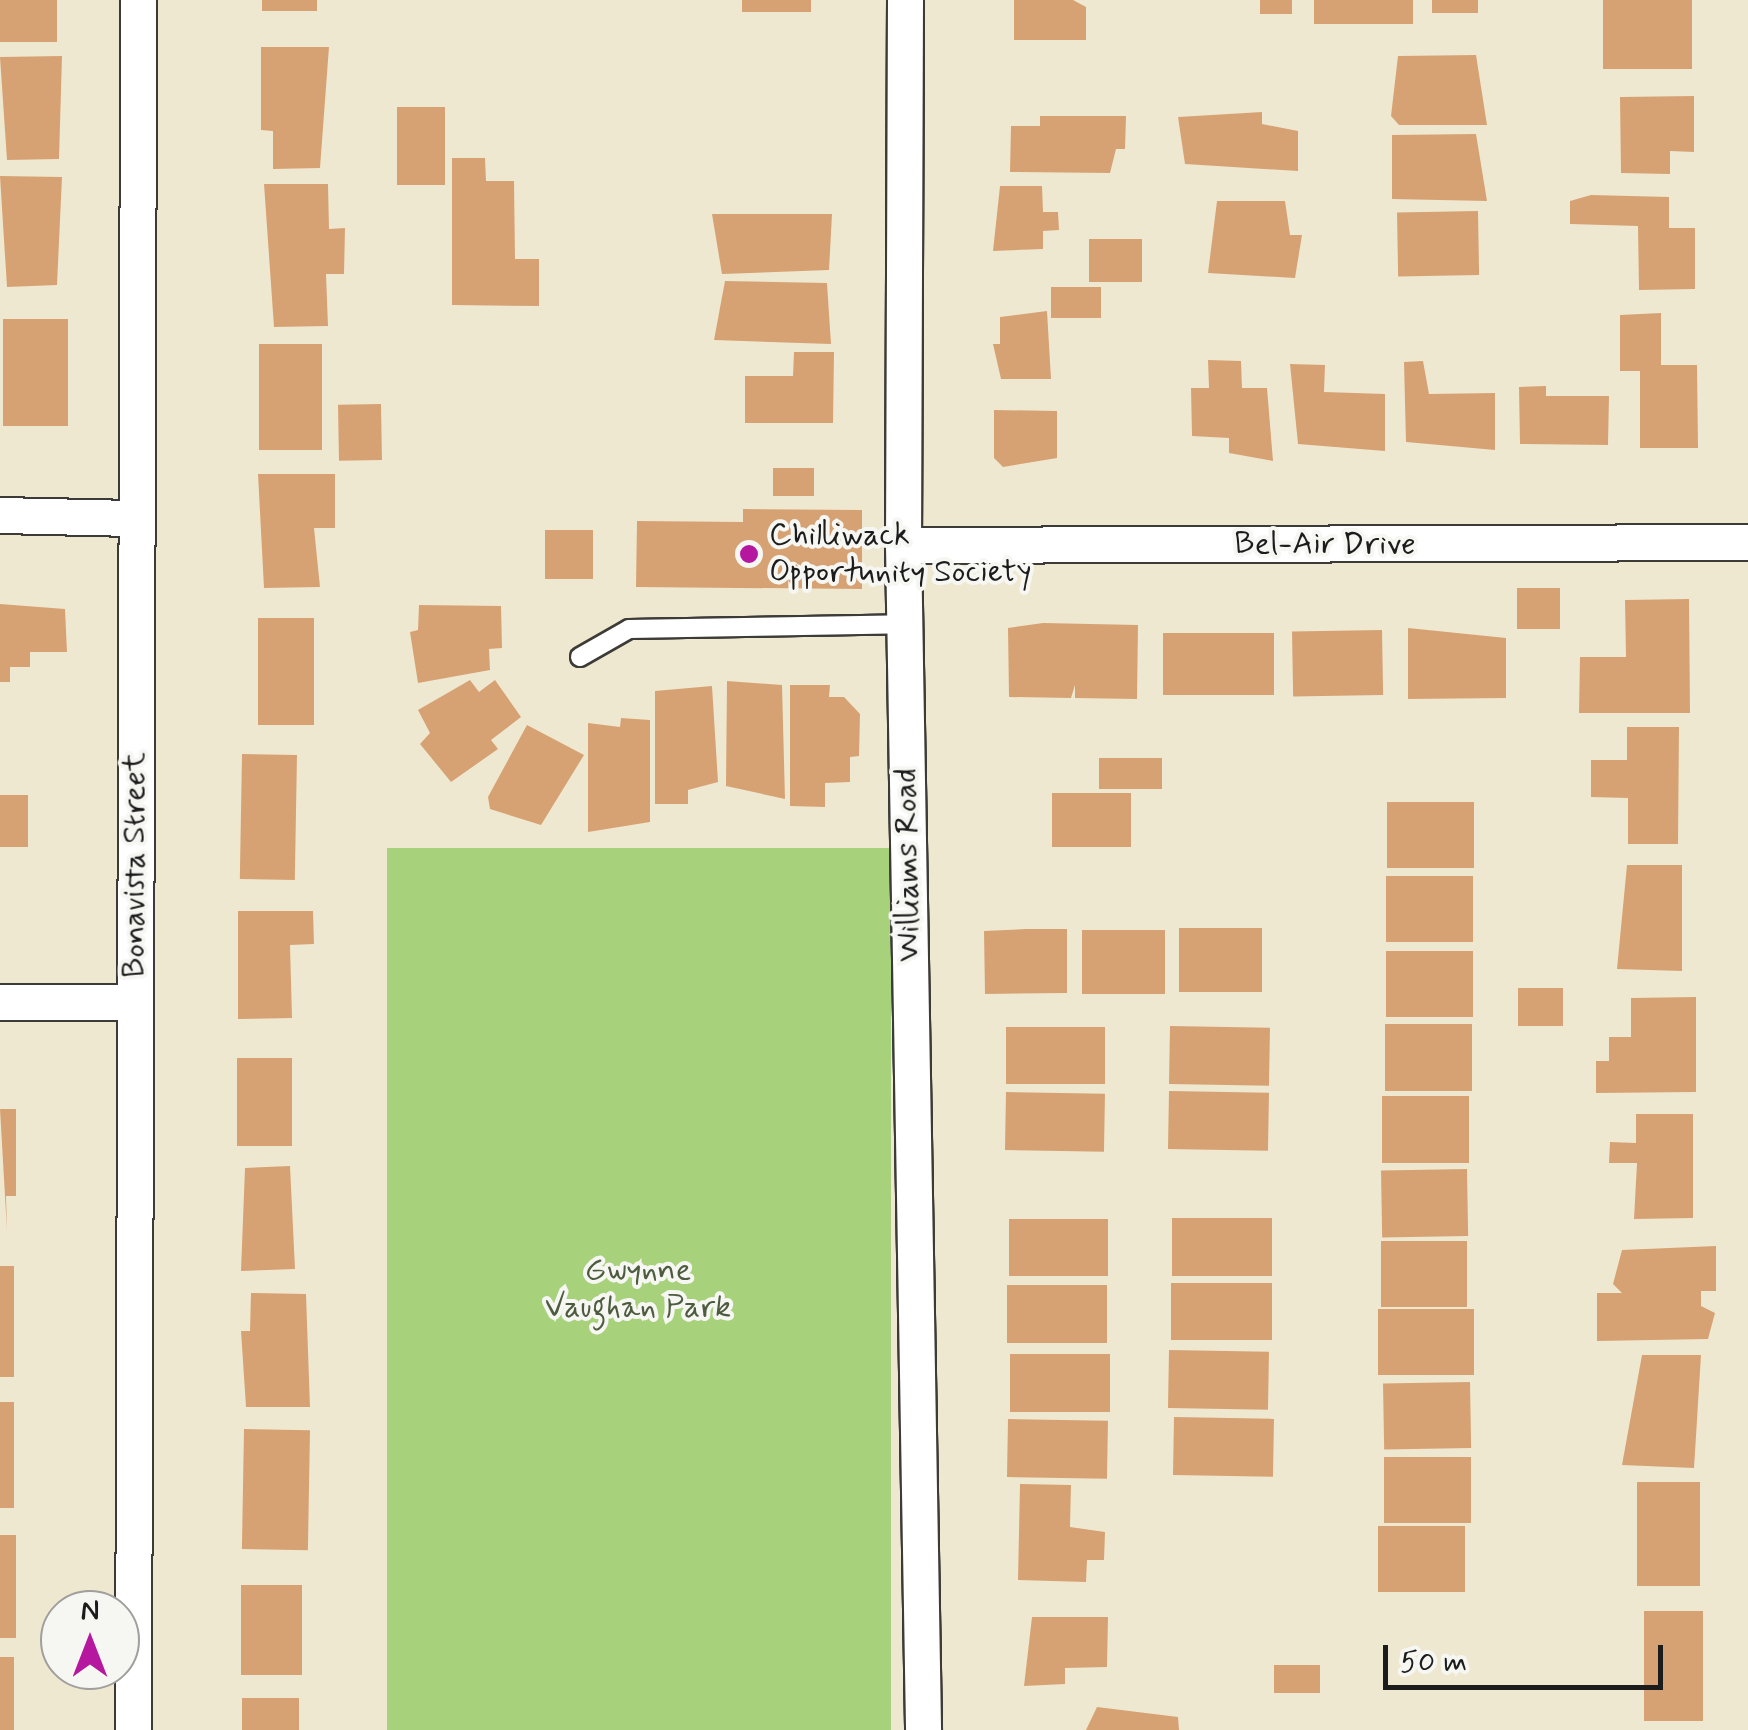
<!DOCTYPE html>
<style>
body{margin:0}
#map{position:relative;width:1748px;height:1730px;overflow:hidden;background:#efe8d1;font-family:Mynerve,sans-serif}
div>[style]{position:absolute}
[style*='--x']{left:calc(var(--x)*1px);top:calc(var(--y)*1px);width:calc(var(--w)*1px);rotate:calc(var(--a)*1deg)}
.green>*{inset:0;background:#a8d17c;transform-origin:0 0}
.building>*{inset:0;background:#d7a273;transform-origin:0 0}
.roads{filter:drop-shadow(2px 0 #3c3b37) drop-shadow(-2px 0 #3c3b37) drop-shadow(0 2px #3c3b37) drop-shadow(0 -2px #3c3b37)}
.lane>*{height:18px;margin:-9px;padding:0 9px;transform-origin:9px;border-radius:9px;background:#fff}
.street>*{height:35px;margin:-17.5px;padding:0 17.5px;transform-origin:17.5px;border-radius:17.5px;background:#fff}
.dots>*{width:28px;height:28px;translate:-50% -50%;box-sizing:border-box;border:5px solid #f6f6f2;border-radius:50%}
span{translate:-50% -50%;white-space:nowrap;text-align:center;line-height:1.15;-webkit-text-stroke:8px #f6f6f2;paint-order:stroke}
.poi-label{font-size:32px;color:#1c1c1c}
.left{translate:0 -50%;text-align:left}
.street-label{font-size:32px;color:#1c1c1c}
.park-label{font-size:32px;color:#4d5b3e}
.north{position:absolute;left:40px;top:1590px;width:100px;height:100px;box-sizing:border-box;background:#f6f6f2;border:2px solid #9f9f9c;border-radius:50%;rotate:0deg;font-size:28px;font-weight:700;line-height:40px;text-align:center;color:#1c1c1c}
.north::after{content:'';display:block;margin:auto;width:35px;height:45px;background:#b5179e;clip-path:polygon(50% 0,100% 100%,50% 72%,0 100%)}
.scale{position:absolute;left:1383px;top:1645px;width:280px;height:45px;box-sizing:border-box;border:5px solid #1c1c1c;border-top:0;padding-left:12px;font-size:30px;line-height:35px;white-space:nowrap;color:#1c1c1c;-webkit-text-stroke:8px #f6f6f2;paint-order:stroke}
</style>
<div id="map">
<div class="green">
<i style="left:387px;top:848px;width:504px;height:882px"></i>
</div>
<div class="building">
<i style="left:0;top:0;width:57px;height:42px"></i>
<i style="left:262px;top:0;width:55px;height:11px"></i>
<i style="left:742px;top:0;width:69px;height:12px"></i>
<i style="clip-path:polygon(1014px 0,1073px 0,1086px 7px,1086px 40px,1014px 40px)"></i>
<i style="left:1260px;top:0;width:32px;height:14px"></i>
<i style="left:1314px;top:0;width:99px;height:24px"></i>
<i style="left:1432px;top:0;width:46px;height:13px"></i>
<i style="left:1603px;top:0;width:89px;height:69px"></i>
<i style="clip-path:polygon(261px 47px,329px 47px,320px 168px,273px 169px,273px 131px,261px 130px)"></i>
<i style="clip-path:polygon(1476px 55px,1487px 125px,1399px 125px,1391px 116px,1398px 56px)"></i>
<i style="clip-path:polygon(62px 56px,59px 159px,7px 160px,0 57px)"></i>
<i style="clip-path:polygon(1694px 96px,1694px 152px,1670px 151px,1670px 174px,1621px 173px,1620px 97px)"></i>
<i style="left:397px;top:107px;width:48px;height:78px"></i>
<i style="clip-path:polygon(1262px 112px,1262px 124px,1298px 131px,1298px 171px,1185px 164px,1178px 117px)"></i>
<i style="clip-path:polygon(1040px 116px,1126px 116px,1125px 149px,1116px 149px,1110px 173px,1010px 172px,1011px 126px,1040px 126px)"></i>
<i style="clip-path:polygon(1476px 134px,1487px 201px,1392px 199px,1392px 135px)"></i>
<i style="clip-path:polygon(452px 158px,485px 158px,486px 181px,514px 181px,515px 259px,539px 259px,539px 306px,452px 305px)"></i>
<i style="clip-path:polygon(0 176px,62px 177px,57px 285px,7px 287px)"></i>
<i style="clip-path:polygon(264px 184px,328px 184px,329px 229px,345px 228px,344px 274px,326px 274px,328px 326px,274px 327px)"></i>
<i style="clip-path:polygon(1000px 186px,1042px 186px,1043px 212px,1058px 212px,1059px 230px,1043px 231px,1043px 249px,993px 251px)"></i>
<i style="clip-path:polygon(1591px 195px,1669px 197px,1669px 228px,1695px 228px,1695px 289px,1639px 290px,1638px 226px,1570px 224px,1570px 201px)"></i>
<i style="clip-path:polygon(1217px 201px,1285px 201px,1290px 235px,1302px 235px,1295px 278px,1208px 273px)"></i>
<i style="left:1478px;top:211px;width:64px;height:81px;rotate:89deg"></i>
<i style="clip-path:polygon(712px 214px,832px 214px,829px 270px,722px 274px)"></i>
<i style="left:1089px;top:239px;width:53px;height:43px"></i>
<i style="clip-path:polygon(725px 281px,827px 283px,831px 344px,714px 340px)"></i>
<i style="left:1101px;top:287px;width:31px;height:50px;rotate:90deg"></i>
<i style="clip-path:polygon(1047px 311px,1051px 379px,1001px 379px,993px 344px,1000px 344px,1000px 317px)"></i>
<i style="clip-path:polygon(1661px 313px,1661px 365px,1697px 365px,1698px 448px,1640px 448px,1640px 371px,1620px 371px,1620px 315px)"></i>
<i style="left:3px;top:319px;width:65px;height:107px"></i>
<i style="left:259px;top:344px;width:63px;height:106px"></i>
<i style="clip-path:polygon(794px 352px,834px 352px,833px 423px,745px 423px,745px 376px,793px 376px)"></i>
<i style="clip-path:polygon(1208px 360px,1241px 361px,1242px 388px,1267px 388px,1273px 461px,1229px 453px,1229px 438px,1192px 436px,1191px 388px,1209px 388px)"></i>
<i style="clip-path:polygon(1423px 361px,1429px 394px,1495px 393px,1495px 450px,1406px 442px,1404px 362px)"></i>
<i style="clip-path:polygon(1290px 364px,1325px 365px,1324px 392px,1385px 394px,1385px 451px,1298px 444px)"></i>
<i style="clip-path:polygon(1546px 386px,1546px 396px,1609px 396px,1608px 445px,1520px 444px,1519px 387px)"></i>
<i style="left:381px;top:404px;width:56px;height:43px;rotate:89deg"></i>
<i style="clip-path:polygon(994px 410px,1057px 411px,1057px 458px,1003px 467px,994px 458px)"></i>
<i style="left:773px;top:468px;width:41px;height:28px"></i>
<i style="clip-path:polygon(258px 474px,335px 474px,335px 528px,314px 528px,320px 587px,264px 588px)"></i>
<i style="clip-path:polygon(743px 509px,862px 510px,862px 589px,636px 587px,637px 521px,743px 522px)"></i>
<i style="left:545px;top:530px;width:48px;height:49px"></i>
<i style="left:1517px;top:588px;width:43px;height:41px"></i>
<i style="clip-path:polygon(1689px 599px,1690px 713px,1579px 713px,1580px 657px,1626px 657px,1625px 600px)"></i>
<i style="clip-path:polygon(0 604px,65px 609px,67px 652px,30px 652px,30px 667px,10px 667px,10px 682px,0 682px)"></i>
<i style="clip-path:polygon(419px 605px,501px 606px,502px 648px,489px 649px,490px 670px,418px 683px,410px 632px,418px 630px)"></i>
<i style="left:258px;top:618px;width:56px;height:107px"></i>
<i style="clip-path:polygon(1043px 623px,1138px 625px,1137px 699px,1075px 698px,1075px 685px,1071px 698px,1009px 697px,1008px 628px)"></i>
<i style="clip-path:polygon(1408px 628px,1506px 638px,1506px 698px,1408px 699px)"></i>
<i style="left:1382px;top:630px;width:65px;height:90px;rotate:89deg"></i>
<i style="left:1163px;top:633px;width:111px;height:62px"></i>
<i style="clip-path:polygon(470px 680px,479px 692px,495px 680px,521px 717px,491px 740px,498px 749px,451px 782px,420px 744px,430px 733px,418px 710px)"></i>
<i style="clip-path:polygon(727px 681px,782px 685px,785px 799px,726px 786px)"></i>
<i style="clip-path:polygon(790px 685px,830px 685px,829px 697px,844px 697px,860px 714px,859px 756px,850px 757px,850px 782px,825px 783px,825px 807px,790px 806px)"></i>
<i style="clip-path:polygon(712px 686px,718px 782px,688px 790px,688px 804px,655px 804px,655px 691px)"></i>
<i style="clip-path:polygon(621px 718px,650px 720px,650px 822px,588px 832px,588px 723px,620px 727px)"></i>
<i style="clip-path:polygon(527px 725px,584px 755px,541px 825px,490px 809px,488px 797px)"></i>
<i style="clip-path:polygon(1627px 727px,1679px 727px,1678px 844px,1628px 844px,1628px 798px,1591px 797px,1591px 760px,1627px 760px)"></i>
<i style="left:242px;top:754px;width:55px;height:125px;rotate:1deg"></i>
<i style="left:1099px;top:758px;width:63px;height:31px"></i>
<i style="left:1052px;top:793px;width:79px;height:54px"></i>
<i style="left:0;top:795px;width:28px;height:52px"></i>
<i style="left:1387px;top:802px;width:87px;height:66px"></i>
<i style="clip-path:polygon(1627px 865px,1682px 865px,1682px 971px,1617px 969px)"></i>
<i style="left:1386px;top:876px;width:87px;height:66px"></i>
<i style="clip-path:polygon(238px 911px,313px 911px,314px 944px,290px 945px,292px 1018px,238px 1019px)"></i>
<i style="left:1179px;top:928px;width:83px;height:64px"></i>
<i style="clip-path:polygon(1026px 929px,1067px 929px,1067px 993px,985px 994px,984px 931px)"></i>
<i style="left:1165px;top:930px;width:64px;height:83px;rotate:90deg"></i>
<i style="left:1386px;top:951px;width:87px;height:66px"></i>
<i style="left:1518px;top:988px;width:45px;height:38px"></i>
<i style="clip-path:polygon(1696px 997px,1696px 1092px,1596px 1093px,1596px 1061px,1609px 1061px,1609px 1037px,1631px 1037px,1631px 998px)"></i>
<i style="left:1385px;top:1024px;width:87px;height:67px"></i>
<i style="left:1170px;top:1026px;width:100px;height:58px;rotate:1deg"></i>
<i style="left:1006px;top:1027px;width:99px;height:57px"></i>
<i style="left:237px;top:1058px;width:55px;height:88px"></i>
<i style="left:1169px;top:1091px;width:100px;height:58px;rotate:1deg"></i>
<i style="left:1006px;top:1092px;width:99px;height:58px;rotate:1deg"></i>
<i style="left:1382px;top:1096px;width:87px;height:67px"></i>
<i style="clip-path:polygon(0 1109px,16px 1109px,16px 1196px,6px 1196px,7px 1231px)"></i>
<i style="clip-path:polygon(1636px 1114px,1693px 1114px,1693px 1218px,1634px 1219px,1637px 1163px,1609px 1163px,1610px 1142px,1636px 1143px)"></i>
<i style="clip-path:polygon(290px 1166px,295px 1269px,241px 1271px,245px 1168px)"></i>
<i style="left:1467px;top:1169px;width:67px;height:86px;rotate:89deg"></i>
<i style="left:1172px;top:1218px;width:100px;height:58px"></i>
<i style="left:1009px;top:1219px;width:99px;height:57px"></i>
<i style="left:1381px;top:1241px;width:86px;height:66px"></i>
<i style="clip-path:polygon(1716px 1246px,1716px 1291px,1701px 1291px,1701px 1306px,1715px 1313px,1708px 1339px,1597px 1341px,1597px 1293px,1622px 1293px,1613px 1284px,1622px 1250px)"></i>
<i style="left:0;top:1266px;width:14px;height:111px"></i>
<i style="left:1171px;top:1283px;width:101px;height:57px"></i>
<i style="left:1007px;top:1285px;width:100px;height:58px"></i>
<i style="clip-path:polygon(251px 1293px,306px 1294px,310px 1407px,246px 1407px,241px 1331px,250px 1331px)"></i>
<i style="left:1474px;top:1309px;width:66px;height:96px;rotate:90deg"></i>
<i style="left:1169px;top:1350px;width:100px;height:58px;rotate:1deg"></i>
<i style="left:1010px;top:1354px;width:100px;height:58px"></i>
<i style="clip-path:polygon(1642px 1355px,1701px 1355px,1694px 1468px,1622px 1465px)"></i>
<i style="left:1470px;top:1382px;width:66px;height:87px;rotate:89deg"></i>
<i style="left:0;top:1402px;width:14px;height:106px"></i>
<i style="left:1174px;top:1417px;width:100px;height:58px;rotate:1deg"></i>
<i style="left:1008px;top:1419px;width:100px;height:58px;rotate:1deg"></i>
<i style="left:244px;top:1429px;width:66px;height:120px;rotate:1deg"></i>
<i style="left:1471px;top:1457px;width:66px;height:87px;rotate:90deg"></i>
<i style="left:1637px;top:1482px;width:63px;height:104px"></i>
<i style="clip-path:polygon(1020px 1484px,1071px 1485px,1070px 1527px,1105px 1532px,1104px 1560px,1087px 1560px,1086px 1582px,1018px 1580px)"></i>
<i style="left:1465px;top:1526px;width:66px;height:87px;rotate:90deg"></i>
<i style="left:0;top:1535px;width:16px;height:103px"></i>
<i style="left:241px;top:1585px;width:61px;height:90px"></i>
<i style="left:1644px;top:1611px;width:59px;height:110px"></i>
<i style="clip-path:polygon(1032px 1617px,1108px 1617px,1107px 1667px,1065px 1668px,1065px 1684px,1024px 1686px)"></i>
<i style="left:0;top:1657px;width:14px;height:73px"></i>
<i style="left:1274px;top:1665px;width:46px;height:28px"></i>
<i style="left:299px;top:1698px;width:32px;height:57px;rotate:90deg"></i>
<i style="clip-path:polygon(1097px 1707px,1178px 1717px,1179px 1730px,1086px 1730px)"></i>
</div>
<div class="roads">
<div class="lane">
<i style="--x:580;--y:657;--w:56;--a:-29.7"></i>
<i style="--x:629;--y:629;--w:275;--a:-1"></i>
</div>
<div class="street">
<i style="--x:905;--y:0;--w:545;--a:90.21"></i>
<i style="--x:903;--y:545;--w:1185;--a:89.03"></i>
<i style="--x:0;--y:515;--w:137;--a:1.3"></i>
<i style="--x:903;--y:545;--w:845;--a:-0.2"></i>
<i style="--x:0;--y:1002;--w:135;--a:0"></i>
<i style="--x:133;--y:1730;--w:1730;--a:-89.83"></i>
</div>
</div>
<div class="dots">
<i style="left:749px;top:554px;background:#b5179e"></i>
</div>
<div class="poi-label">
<span class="left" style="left:769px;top:554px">Chilliwack<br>Opportunity Society</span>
</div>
<div class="street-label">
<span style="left:1325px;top:544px">Bel-Air Drive</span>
<span style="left:135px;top:865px;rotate:-90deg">Bonavista Street</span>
<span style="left:908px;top:865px;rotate:-91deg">Williams Road</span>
</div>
<div class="park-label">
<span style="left:638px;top:1289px">Gwynne<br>Vaughan Park</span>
</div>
<div class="north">N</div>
<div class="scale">50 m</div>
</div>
